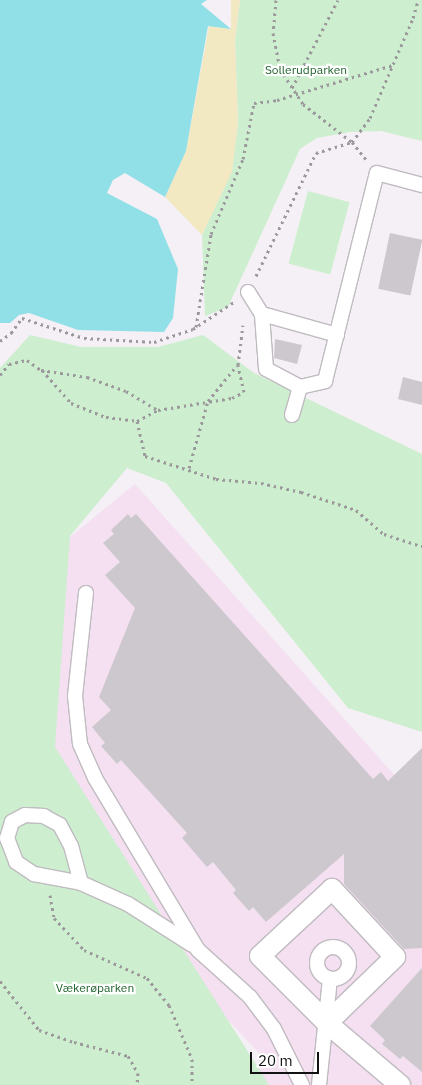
<!DOCTYPE html>
<meta charset="utf-8">
<style>
body{margin:0}
#map{position:relative;width:422px;height:1085px;overflow:hidden;background:#f4f0f5;font-family:"IBM Plex Sans",sans-serif}
div>[style]{position:absolute}
[style*='--x']{left:calc(var(--x)*1px);top:calc(var(--y)*1px);width:calc(var(--w)*1px);rotate:calc(var(--a)*1deg)}
.industrial>*{inset:0;background:#f4e0f0}
.green>*{inset:0;background:#cdeecf;transform-origin:0 0}
.sand>*{inset:0;background:#f2e8c2}
.water>*{inset:0;background:#91e0e7}
.building>*{inset:0;background:#ccc8cd;transform-origin:0 0}
.path>*{height:3px;margin-top:-1.5px;transform-origin:0;background:repeating-linear-gradient(90deg,#9c999d 0 2.5px,transparent 0 6.5px)}
.roads{filter:drop-shadow(1px 0 #bfbbc0) drop-shadow(-1px 0 #bfbbc0) drop-shadow(0 1px #bfbbc0) drop-shadow(0 -1px #bfbbc0)}
.service>*{height:14px;margin:-7px;padding:0 7px;transform-origin:7px;border-radius:7px;background:#fff}
.service>.ring{margin:-7px;padding:0;box-sizing:content-box;background:none;border:14px solid #fff;border-radius:50%}
.pedestrian>*{height:20px;margin:-10px;padding:0 10px;transform-origin:10px;border-radius:10px;background:#fff}
span{translate:-50% -50%;white-space:nowrap;text-align:center;line-height:1.15;-webkit-text-stroke:4.5px #fff;paint-order:stroke}
.park-label{font-size:12px;color:#22642e}
.scale{position:absolute;left:250px;top:1052px;width:69px;height:22px;box-sizing:border-box;border:2px solid #131213;border-top:0;padding-left:6px;font-size:15px;line-height:18px;white-space:nowrap;color:#131213;-webkit-text-stroke:4px #fff;paint-order:stroke}
</style>
<div id="map">
<div class="industrial">
<i style="clip-path:polygon(135px 484px,422px 806px,422px 1085px,255px 1085px,259px 1053px,0 778px,31px 569px)"></i>
</div>
<div class="green">
<i style="clip-path:polygon(240px 0,422px 0,422px 141px,381px 131px,350px 132px,317px 138px,300px 149px,228px 307px,205px 316px,202px 235px,232px 171px,238px 122px,235px 40px)"></i>
<i style="left:308px;top:191px;width:43px;height:75px;rotate:15deg"></i>
<i style="clip-path:polygon(30px 335px,81px 347px,158px 347px,203px 335px,254px 373px,422px 454px,422px 732px,348px 708px,166px 483px,127px 468px,70px 536px,55px 747px,269px 1085px,0 1085px,0 368px)"></i>
</div>
<div class="sand">
<i style="clip-path:polygon(231px 0,240px 0,235px 40px,238px 122px,232px 172px,202px 235px,165px 197px,186px 151px,209px 26px,231px 29px)"></i>
</div>
<div class="water">
<i style="clip-path:polygon(0 0,207px 0,201px 4px,231px 29px,208px 26px,186px 151px,165px 197px,125px 173px,113px 180px,107px 193px,157px 219px,178px 269px,173px 318px,164px 332px,78px 330px,29px 313px,19px 315px,10px 323px,0 323px)"></i>
</div>
<div class="building">
<i style="left:390px;top:233px;width:33px;height:57px;rotate:12deg"></i>
<i style="clip-path:polygon(275px 339px,302px 345px,297px 364px,274px 358px)"></i>
<i style="clip-path:polygon(403px 377px,422px 382px,422px 405px,398px 399px)"></i>
<i style="clip-path:polygon(128px 514px,131px 518px,136px 514px,373px 779px,381px 772px,388px 781px,422px 748px,422px 948px,404px 949px,344px 884px,344px 854px,266px 922px,253px 907px,249px 911px,233px 893px,236px 890px,213px 862px,207px 867px,182px 838px,187px 833px,121px 760px,117px 764px,101px 746px,105px 743px,92px 727px,111px 710px,99px 697px,135px 608px,105px 575px,120px 562px,103px 543px,114px 534px,111px 530px)"></i>
<i style="clip-path:polygon(422px 968px,422px 1072px,403px 1056px,400px 1059px,382px 1044px,385px 1040px,370px 1026px)"></i>
</div>
<div class="path">
<i style="--x:276;--y:0;--w:33;--a:95"></i>
<i style="--x:273;--y:33;--w:37;--a:79"></i>
<i style="--x:280;--y:69;--w:42;--a:56.7"></i>
<i style="--x:303;--y:104;--w:62;--a:37.8"></i>
<i style="--x:352;--y:142;--w:22;--a:51"></i>
<i style="--x:292;--y:88;--w:99;--a:-62.4"></i>
<i style="--x:256;--y:276;--w:137;--a:-64"></i>
<i style="--x:316;--y:153;--w:38;--a:-17"></i>
<i style="--x:352;--y:142;--w:30;--a:-53"></i>
<i style="--x:370;--y:118;--w:109;--a:-66.7"></i>
<i style="--x:413;--y:18;--w:19;--a:-74"></i>
<i style="--x:196;--y:327;--w:94;--a:-80.8"></i>
<i style="--x:211;--y:234;--w:82;--a:-66.9"></i>
<i style="--x:243;--y:159;--w:57;--a:-78.9"></i>
<i style="--x:254;--y:103;--w:23;--a:-7"></i>
<i style="--x:277;--y:100;--w:121;--a:-16.8"></i>
<i style="--x:0;--y:341;--w:14;--a:-36"></i>
<i style="--x:11;--y:333;--w:19;--a:-54"></i>
<i style="--x:22;--y:318;--w:65;--a:17.9"></i>
<i style="--x:84;--y:338;--w:70;--a:3.3"></i>
<i style="--x:154;--y:342;--w:41;--a:-18.4"></i>
<i style="--x:193;--y:329;--w:49;--a:-33.4"></i>
<i style="--x:42;--y:370;--w:44;--a:48.7"></i>
<i style="--x:71;--y:403;--w:38;--a:22"></i>
<i style="--x:106;--y:417;--w:31;--a:7"></i>
<i style="--x:137;--y:421;--w:24;--a:-28"></i>
<i style="--x:0;--y:375;--w:14;--a:-51"></i>
<i style="--x:9;--y:364;--w:18;--a:-13"></i>
<i style="--x:27;--y:360;--w:17;--a:36"></i>
<i style="--x:41;--y:370;--w:47;--a:8.7"></i>
<i style="--x:87;--y:377;--w:41;--a:19.7"></i>
<i style="--x:126;--y:391;--w:37;--a:31"></i>
<i style="--x:158;--y:410;--w:75;--a:-9.2"></i>
<i style="--x:232;--y:398;--w:13;--a:-27"></i>
<i style="--x:244;--y:392;--w:28;--a:-103"></i>
<i style="--x:238;--y:365;--w:40;--a:-82.9"></i>
<i style="--x:137;--y:421;--w:36;--a:77"></i>
<i style="--x:145;--y:456;--w:75;--a:17.9"></i>
<i style="--x:216;--y:479;--w:45;--a:5.1"></i>
<i style="--x:261;--y:483;--w:41;--a:12.7"></i>
<i style="--x:301;--y:492;--w:58;--a:18.1"></i>
<i style="--x:356;--y:510;--w:37;--a:41"></i>
<i style="--x:384;--y:534;--w:40;--a:18"></i>
<i style="--x:189;--y:468;--w:70;--a:-74.2"></i>
<i style="--x:208;--y:401;--w:46;--a:-51.1"></i>
<i style="--x:50;--y:895;--w:23;--a:80"></i>
<i style="--x:54;--y:918;--w:44;--a:46.8"></i>
<i style="--x:84;--y:950;--w:69;--a:24"></i>
<i style="--x:147;--y:978;--w:35;--a:51"></i>
<i style="--x:169;--y:1005;--w:59;--a:66.9"></i>
<i style="--x:192;--y:1059;--w:26;--a:90"></i>
<i style="--x:0;--y:981;--w:63;--a:51.5"></i>
<i style="--x:39;--y:1030;--w:37;--a:19"></i>
<i style="--x:74;--y:1042;--w:56;--a:14.5"></i>
<i style="--x:128;--y:1056;--w:20;--a:60"></i>
<i style="--x:138;--y:1073;--w:12;--a:95"></i>
</div>
<div class="roads">
<div class="service">
<i style="--x:248;--y:292;--w:26;--a:58"></i>
<i style="--x:300;--y:387;--w:38;--a:-152"></i>
<i style="--x:266;--y:369;--w:55;--a:-94.2"></i>
<i style="--x:262;--y:314;--w:78;--a:15.6"></i>
<i style="--x:292;--y:415;--w:29;--a:-74"></i>
<i style="--x:300;--y:387;--w:26;--a:-13"></i>
<i style="--x:325;--y:381;--w:214;--a:-76"></i>
<i style="--x:377;--y:173;--w:47;--a:14.9"></i>
<i style="--x:86;--y:593;--w:104;--a:96.1"></i>
<i style="--x:75;--y:696;--w:48;--a:84.1"></i>
<i style="--x:80;--y:744;--w:37;--a:66"></i>
<i style="--x:95;--y:778;--w:200;--a:59.1"></i>
<i style="--x:198;--y:950;--w:70;--a:42.1"></i>
<i style="--x:250;--y:997;--w:40;--a:53"></i>
<i style="--x:274;--y:1029;--w:63;--a:63.4"></i>
<i style="--x:81;--y:883;--w:38;--a:-105"></i>
<i style="--x:71;--y:846;--w:24;--a:-118"></i>
<i style="--x:60;--y:825;--w:18;--a:-151"></i>
<i style="--x:44;--y:816;--w:19;--a:-177"></i>
<i style="--x:25;--y:815;--w:15;--a:152"></i>
<i style="--x:12;--y:822;--w:17;--a:107"></i>
<i style="--x:7;--y:838;--w:26;--a:69"></i>
<i style="--x:16;--y:862;--w:22;--a:34"></i>
<i style="--x:34;--y:874;--w:48;--a:10.8"></i>
<i style="--x:81;--y:883;--w:51;--a:24.1"></i>
<i style="--x:128;--y:904;--w:76;--a:32.6"></i>
<i class="ring" style="left:317px;top:947px;width:18px;height:18px"></i>
<i style="--x:319;--y:1085;--w:107;--a:-84.1"></i>
</div>
<div class="pedestrian">
<i style="--x:327;--y:1023;--w:95;--a:-44.1"></i>
<i style="--x:395;--y:957;--w:93;--a:-132.8"></i>
<i style="--x:332;--y:889;--w:98;--a:137.1"></i>
<i style="--x:260;--y:956;--w:95;--a:45"></i>
<i style="--x:327;--y:1023;--w:96;--a:40.3"></i>
</div>
</div>
<div class="park-label">
<span style="left:306px;top:70px">Sollerudparken</span>
<span style="left:95px;top:988px">Vækerøparken</span>
</div>
<div class="scale">20 m</div>
</div>
